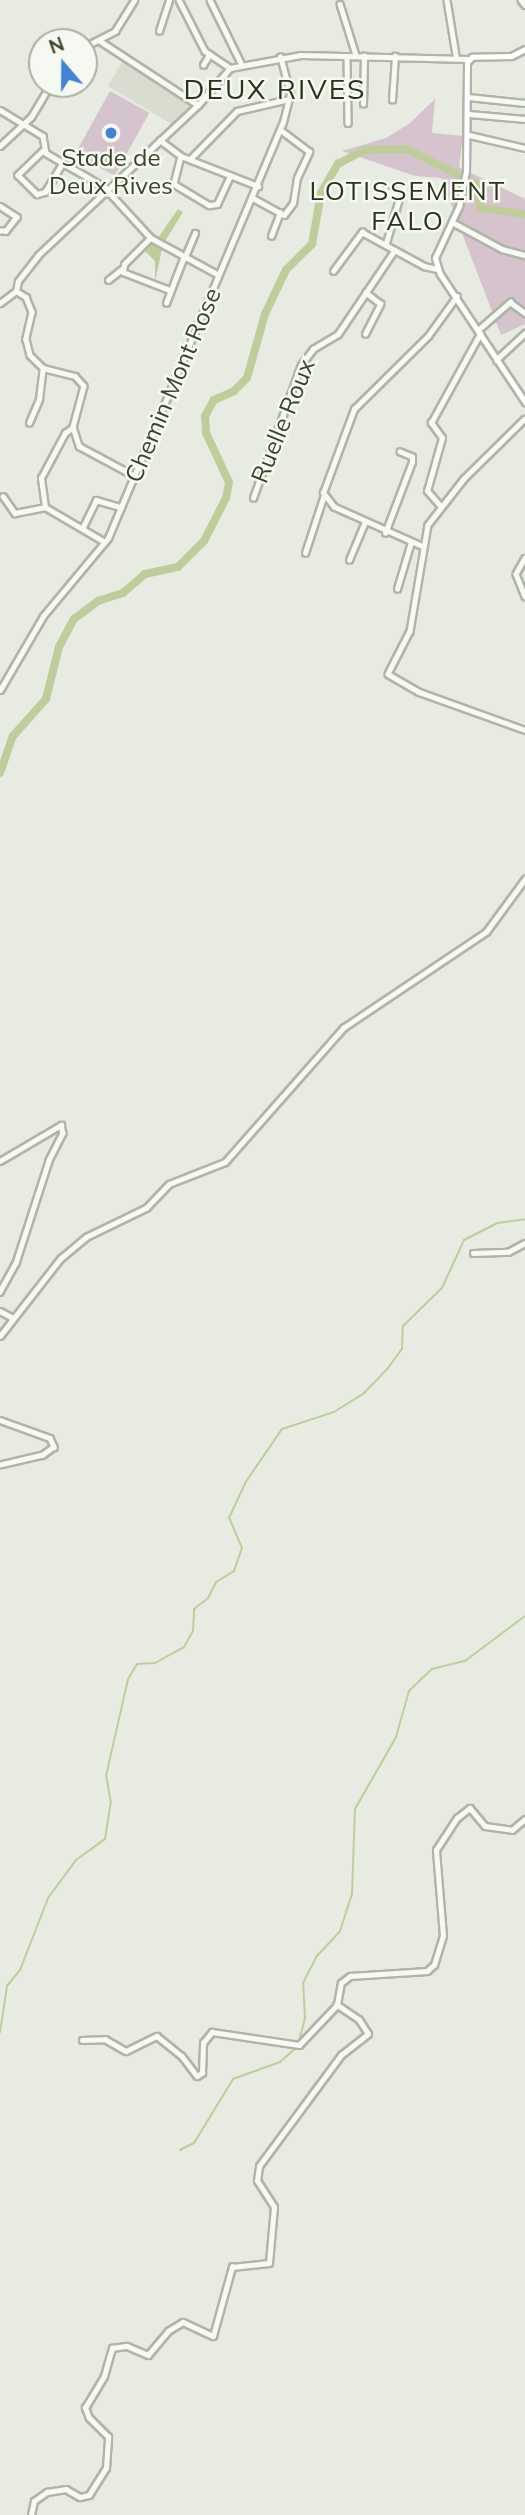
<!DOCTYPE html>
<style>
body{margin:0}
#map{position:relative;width:525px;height:2515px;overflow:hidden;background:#e8ebe2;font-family:Mulish,sans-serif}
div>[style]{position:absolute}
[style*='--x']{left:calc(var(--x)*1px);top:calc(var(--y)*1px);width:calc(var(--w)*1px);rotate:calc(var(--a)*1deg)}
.built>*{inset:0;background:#d8ddd0}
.green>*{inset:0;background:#d5c3cd;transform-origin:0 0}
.water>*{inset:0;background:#c1cc9c}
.stream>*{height:2px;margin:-1px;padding:0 1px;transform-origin:1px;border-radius:1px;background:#c1cc9c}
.river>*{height:8px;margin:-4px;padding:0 4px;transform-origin:4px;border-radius:4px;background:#c1cc9c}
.roads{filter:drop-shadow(2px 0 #b0b5a7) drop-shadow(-2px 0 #b0b5a7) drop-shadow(0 2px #b0b5a7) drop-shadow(0 -2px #b0b5a7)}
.minor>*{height:4.5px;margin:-2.25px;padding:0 2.25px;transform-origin:2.25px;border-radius:2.25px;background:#f7f9f5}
.tertiary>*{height:5px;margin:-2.5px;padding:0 2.5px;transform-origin:2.5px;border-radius:2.5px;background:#f7f9f5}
.secondary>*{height:5px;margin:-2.5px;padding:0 2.5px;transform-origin:2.5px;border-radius:2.5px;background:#fff}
.dots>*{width:19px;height:19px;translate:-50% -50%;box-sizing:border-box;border:4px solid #f6f8f2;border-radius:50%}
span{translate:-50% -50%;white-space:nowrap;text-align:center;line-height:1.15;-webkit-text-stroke:5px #f6f8f2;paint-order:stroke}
.poi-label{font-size:24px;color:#3a4329}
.street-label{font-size:24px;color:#3a4329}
.neighbourhood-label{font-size:26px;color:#2b341b;letter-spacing:2px}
.quarter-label{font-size:28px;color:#2b341b;letter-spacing:2px}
.north{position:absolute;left:28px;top:28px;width:70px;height:70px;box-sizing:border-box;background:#f6f8f2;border:2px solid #abb0a2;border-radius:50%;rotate:340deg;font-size:19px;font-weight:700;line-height:28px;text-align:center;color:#3a4329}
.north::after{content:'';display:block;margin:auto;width:24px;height:32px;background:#4483d2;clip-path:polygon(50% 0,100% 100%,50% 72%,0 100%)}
</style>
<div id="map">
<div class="built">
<i style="clip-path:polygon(122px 62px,191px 103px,184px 114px,171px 124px,108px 86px)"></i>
</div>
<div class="green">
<i style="left:110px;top:91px;width:45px;height:72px;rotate:29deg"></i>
<i style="clip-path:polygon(435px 99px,432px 133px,463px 136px,459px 167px,525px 199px,525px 324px,501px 335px,441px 178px,415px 176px,342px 151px,386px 138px,410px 123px)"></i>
</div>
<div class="water">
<i style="clip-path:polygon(178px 209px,183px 212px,164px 243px,158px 238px)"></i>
<i style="clip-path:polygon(151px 242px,162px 249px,155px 282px,155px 261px,143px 249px)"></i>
</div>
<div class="stream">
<i style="--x:0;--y:2032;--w:47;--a:-81.3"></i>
<i style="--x:7;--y:1986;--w:21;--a:-51"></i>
<i style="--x:20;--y:1970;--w:77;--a:-68.7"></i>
<i style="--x:48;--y:1898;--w:47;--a:-53.6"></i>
<i style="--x:76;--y:1860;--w:36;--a:-36"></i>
<i style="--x:105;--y:1839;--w:36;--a:-81"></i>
<i style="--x:111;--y:1803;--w:27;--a:-100"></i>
<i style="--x:106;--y:1776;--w:99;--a:-77.2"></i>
<i style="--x:128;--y:1679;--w:17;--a:-59"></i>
<i style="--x:137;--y:1664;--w:18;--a:-3"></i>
<i style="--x:155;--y:1663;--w:33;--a:-29"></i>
<i style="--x:184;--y:1647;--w:18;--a:-61"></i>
<i style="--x:193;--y:1631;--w:22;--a:-87"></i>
<i style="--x:194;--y:1609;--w:18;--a:-38"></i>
<i style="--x:208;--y:1598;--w:18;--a:-63"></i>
<i style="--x:216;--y:1582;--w:21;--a:-31"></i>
<i style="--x:234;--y:1571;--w:24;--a:-71"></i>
<i style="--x:242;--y:1548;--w:33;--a:-113"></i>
<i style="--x:229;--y:1518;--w:38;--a:-65"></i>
<i style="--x:245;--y:1483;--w:65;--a:-55.6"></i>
<i style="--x:282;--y:1429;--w:55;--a:-18.1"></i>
<i style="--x:334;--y:1412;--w:36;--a:-32"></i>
<i style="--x:364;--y:1393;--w:35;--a:-46"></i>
<i style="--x:388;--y:1368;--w:24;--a:-54"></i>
<i style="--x:402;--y:1349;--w:23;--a:-88"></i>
<i style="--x:403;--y:1326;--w:54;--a:-44.3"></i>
<i style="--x:442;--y:1288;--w:53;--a:-65.4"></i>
<i style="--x:464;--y:1240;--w:38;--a:-27"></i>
<i style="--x:498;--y:1223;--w:27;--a:-8"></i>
<i style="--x:299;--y:2041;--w:24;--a:-75"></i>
<i style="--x:305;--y:2018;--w:35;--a:-93"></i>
<i style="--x:303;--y:1983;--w:29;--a:-63"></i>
<i style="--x:316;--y:1957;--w:35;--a:-47"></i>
<i style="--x:340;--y:1931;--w:39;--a:-72"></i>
<i style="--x:352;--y:1894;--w:85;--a:-88"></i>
<i style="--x:355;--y:1809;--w:83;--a:-60.3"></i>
<i style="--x:396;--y:1737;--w:48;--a:-74.2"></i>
<i style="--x:409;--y:1691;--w:32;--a:-44"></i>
<i style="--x:432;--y:1669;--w:34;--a:-14"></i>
<i style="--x:465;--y:1661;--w:75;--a:-36.9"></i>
<i style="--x:180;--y:2150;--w:16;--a:-27"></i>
<i style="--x:194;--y:2143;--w:75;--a:-58.6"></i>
<i style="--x:233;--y:2079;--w:50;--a:-19.9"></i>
<i style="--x:280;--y:2062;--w:24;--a:-42"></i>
</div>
<div class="river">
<i style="--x:0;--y:773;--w:39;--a:-71"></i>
<i style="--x:13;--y:736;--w:50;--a:-48.3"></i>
<i style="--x:46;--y:699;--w:54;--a:-76"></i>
<i style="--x:59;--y:647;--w:32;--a:-62"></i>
<i style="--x:74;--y:619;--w:30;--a:-37"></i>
<i style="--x:98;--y:601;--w:26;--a:-18"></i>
<i style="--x:123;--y:593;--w:29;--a:-41"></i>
<i style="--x:145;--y:574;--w:34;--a:-12"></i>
<i style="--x:178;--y:567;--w:37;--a:-45"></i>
<i style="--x:204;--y:541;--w:48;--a:-62.9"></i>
<i style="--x:226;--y:498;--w:16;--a:-79"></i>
<i style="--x:229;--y:482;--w:54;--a:-115.1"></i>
<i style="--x:206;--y:433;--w:17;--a:-93"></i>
<i style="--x:205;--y:416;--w:18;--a:-61"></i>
<i style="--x:214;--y:400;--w:22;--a:-24"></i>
<i style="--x:234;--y:391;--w:18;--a:-45"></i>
<i style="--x:247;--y:378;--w:66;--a:-74.3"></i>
<i style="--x:265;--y:314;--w:49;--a:-64.5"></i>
<i style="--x:286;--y:270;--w:37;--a:-45"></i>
<i style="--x:312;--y:244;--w:52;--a:-80"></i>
<i style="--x:321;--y:193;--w:34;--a:-60"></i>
<i style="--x:338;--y:164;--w:30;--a:-28"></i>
<i style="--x:364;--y:150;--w:43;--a:-1.3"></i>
<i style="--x:407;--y:149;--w:76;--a:26.6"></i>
<i style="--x:475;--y:183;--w:26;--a:77"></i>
<i style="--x:481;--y:208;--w:44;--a:7.8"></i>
</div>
<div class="roads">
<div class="minor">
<i style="--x:179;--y:0;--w:57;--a:63"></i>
<i style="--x:205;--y:51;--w:30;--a:34"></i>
<i style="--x:210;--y:0;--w:70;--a:63.8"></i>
<i style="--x:447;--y:0;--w:56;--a:80.7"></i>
<i style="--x:521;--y:0;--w:6;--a:51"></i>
<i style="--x:340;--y:4;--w:53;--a:72.6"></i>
<i style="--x:159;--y:31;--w:33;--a:-72"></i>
<i style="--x:100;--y:41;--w:117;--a:33.1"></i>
<i style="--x:84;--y:47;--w:35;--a:-27"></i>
<i style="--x:115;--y:31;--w:36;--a:-58"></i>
<i style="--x:347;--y:56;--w:67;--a:89.1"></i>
<i style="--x:203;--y:65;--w:12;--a:-59"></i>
<i style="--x:468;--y:97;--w:57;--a:6"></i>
<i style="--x:392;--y:100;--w:44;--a:-86.1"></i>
<i style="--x:363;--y:104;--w:48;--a:-88.8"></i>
<i style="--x:0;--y:110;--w:50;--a:31.2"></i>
<i style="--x:43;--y:136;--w:17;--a:80"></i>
<i style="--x:46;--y:153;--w:72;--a:30.1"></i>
<i style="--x:469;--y:114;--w:56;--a:5.1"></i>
<i style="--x:160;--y:140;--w:26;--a:37"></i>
<i style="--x:181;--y:156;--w:83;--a:21.3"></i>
<i style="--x:0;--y:146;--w:42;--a:-43.1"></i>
<i style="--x:31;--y:117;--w:39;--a:-59"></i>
<i style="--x:43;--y:151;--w:35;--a:136"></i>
<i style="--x:18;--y:175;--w:27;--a:45"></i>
<i style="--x:37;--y:194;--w:8;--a:-14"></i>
<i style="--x:45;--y:192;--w:33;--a:-59"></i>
<i style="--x:181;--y:156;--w:29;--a:104"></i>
<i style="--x:174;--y:184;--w:41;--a:31"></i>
<i style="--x:209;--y:205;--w:8;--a:-7"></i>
<i style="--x:217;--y:204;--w:31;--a:-65"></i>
<i style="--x:190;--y:159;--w:67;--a:-45.6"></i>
<i style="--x:237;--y:111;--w:53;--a:-13"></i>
<i style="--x:377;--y:187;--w:25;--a:23"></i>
<i style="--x:400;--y:197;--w:50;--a:106.3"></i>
<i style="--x:107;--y:190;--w:65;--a:47.5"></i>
<i style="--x:151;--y:238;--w:77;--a:28.6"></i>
<i style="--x:253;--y:198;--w:35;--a:29"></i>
<i style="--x:284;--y:215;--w:15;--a:-53"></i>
<i style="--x:293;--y:203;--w:25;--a:-81"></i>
<i style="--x:297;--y:178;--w:29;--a:-65"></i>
<i style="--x:309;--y:152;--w:36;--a:-143"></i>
<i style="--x:0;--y:206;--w:20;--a:33"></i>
<i style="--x:17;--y:217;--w:18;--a:128"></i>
<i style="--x:6;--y:231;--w:6;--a:180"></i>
<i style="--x:452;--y:222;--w:57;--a:28.4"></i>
<i style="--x:502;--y:249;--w:24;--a:15"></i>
<i style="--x:271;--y:236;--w:25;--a:-69"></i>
<i style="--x:151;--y:238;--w:37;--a:135"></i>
<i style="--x:125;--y:264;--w:8;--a:104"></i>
<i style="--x:123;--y:272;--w:50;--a:21"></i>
<i style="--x:184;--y:259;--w:28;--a:-67"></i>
<i style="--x:333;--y:271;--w:49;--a:-53.4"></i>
<i style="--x:362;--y:232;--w:71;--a:28.7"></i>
<i style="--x:424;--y:266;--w:13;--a:13"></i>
<i style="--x:108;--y:280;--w:18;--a:-38"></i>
<i style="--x:16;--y:291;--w:12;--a:31"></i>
<i style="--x:26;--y:297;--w:16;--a:68"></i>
<i style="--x:32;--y:312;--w:28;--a:103"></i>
<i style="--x:26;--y:339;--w:16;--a:76"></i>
<i style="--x:30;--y:355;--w:18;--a:45"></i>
<i style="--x:43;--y:368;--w:33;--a:14"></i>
<i style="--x:75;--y:376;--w:13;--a:48"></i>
<i style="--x:84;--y:386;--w:42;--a:105"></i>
<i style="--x:73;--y:427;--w:20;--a:72"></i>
<i style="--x:79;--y:446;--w:64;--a:28.2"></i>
<i style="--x:166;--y:303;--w:47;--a:-68.9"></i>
<i style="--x:478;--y:330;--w:43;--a:-41.2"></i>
<i style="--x:510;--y:302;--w:19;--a:36"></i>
<i style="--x:365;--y:334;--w:34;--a:-63"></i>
<i style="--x:380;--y:304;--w:18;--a:-142"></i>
<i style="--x:496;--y:360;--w:40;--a:-43"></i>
<i style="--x:525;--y:419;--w:86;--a:135.5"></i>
<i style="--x:464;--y:479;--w:58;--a:128"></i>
<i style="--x:428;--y:525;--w:108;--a:99.6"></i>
<i style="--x:410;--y:631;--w:48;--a:117.1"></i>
<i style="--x:388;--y:674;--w:36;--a:30"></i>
<i style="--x:419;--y:692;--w:113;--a:19.7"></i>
<i style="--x:29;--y:423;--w:26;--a:-67"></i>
<i style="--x:39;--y:399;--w:31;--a:-83"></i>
<i style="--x:3;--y:496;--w:21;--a:55"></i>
<i style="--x:15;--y:513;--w:31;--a:-11"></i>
<i style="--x:45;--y:507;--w:69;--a:30.3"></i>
<i style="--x:253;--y:498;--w:141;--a:-70.2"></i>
<i style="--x:301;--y:365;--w:20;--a:-53"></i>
<i style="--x:313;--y:349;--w:29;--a:-31"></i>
<i style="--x:338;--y:334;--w:100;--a:-56"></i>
<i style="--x:45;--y:507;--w:29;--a:-98"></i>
<i style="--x:41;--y:478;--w:51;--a:-61.9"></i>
<i style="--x:65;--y:433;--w:10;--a:-37"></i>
<i style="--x:441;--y:507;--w:21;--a:-131"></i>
<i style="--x:427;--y:491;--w:55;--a:-74.2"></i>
<i style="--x:442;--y:438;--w:19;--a:-126"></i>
<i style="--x:431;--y:423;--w:102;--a:-61.2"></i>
<i style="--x:82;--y:529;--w:32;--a:-64"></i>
<i style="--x:96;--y:500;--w:26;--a:16"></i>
<i style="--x:385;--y:533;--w:76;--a:-69.2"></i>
<i style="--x:412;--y:462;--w:5;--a:-90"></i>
<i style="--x:412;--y:457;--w:13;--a:-157"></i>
<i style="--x:421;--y:546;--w:95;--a:-155.9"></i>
<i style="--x:334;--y:507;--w:18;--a:-128"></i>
<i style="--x:323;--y:493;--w:90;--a:-69.7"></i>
<i style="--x:354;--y:409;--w:104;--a:-44.6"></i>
<i style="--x:428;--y:336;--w:49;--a:-54.1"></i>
<i style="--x:305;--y:553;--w:58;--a:-71.9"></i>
<i style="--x:525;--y:558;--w:18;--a:119"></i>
<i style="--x:516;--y:574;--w:24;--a:68"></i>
<i style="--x:349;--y:560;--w:41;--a:-67.2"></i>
<i style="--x:397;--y:589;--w:49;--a:-73.4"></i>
<i style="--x:0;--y:1161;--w:71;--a:-30.5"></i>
<i style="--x:61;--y:1125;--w:8;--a:76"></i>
<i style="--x:63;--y:1133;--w:31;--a:117"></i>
<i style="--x:49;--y:1161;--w:107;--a:107.9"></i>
<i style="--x:16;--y:1263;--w:33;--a:119"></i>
<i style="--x:473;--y:1253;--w:35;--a:-2"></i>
<i style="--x:508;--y:1252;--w:19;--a:-28"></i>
<i style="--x:0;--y:1311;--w:15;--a:28"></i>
<i style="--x:0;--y:1336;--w:98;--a:-52.1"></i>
<i style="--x:60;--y:1259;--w:34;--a:-40"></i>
<i style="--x:86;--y:1237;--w:67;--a:-25.8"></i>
<i style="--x:146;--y:1208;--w:33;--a:-46"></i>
<i style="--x:169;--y:1184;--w:60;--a:-21.4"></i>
<i style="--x:225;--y:1162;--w:179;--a:-48.6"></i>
<i style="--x:343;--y:1028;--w:172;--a:-33.9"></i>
<i style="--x:486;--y:932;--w:66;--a:-53.7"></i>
<i style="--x:0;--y:1420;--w:53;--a:19.8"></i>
<i style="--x:50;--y:1438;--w:10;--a:66"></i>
<i style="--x:54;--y:1447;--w:14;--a:144"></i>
<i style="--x:43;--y:1455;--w:44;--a:166.9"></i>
<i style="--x:82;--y:2040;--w:23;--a:-2"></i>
<i style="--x:105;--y:2039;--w:24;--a:30"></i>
<i style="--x:126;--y:2051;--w:34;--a:-26"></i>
<i style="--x:157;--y:2036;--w:32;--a:39"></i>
<i style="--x:182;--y:2056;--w:25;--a:53"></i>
<i style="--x:197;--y:2076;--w:6;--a:-31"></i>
<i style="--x:202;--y:2073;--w:30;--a:-88"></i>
<i style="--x:203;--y:2043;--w:14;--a:-51"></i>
<i style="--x:212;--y:2032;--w:88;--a:8.5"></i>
<i style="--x:299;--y:2045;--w:55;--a:-46.5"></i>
<i style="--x:31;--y:2515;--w:14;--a:-78"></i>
<i style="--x:34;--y:2501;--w:16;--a:-35"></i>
<i style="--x:47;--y:2492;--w:19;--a:-9"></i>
<i style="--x:66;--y:2489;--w:16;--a:30"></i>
<i style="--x:80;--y:2497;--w:9;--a:-13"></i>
<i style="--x:89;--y:2495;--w:32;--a:-58"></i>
<i style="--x:106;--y:2468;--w:31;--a:-86"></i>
<i style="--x:108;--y:2437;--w:27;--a:-135"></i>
<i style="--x:89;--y:2418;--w:11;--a:-112"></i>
<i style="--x:85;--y:2408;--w:37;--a:-59"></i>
<i style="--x:104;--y:2376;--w:29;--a:-74"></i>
<i style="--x:112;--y:2348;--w:15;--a:-8"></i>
<i style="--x:127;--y:2346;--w:23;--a:23"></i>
<i style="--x:148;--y:2355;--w:31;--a:-50"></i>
<i style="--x:168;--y:2331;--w:17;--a:-31"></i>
<i style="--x:183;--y:2322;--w:33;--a:25"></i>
<i style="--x:213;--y:2336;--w:72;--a:-74.6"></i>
<i style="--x:232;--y:2267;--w:37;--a:-6"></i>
<i style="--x:269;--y:2263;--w:56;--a:-84.9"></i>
<i style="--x:274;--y:2207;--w:31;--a:-123"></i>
<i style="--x:257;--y:2181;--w:15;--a:-82"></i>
<i style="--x:259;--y:2166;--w:138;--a:-53.5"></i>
<i style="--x:341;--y:2055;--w:34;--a:-38"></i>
<i style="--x:368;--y:2034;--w:17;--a:-123"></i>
<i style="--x:359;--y:2020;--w:27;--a:-146"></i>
<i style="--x:337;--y:2005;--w:22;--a:-80"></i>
<i style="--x:341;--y:1983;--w:11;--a:-38"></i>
<i style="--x:350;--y:1976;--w:77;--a:-3.7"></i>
<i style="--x:427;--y:1971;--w:9;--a:-41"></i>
<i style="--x:434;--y:1965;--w:30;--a:-73"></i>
<i style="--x:443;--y:1936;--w:86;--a:-94.7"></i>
<i style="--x:436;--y:1850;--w:38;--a:-57"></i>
<i style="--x:457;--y:1818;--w:16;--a:-38"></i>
<i style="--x:470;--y:1808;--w:23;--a:50"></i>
<i style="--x:485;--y:1826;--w:27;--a:8"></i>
<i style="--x:512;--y:1830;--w:17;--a:-40"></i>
</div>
<div class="tertiary">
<i style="--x:469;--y:135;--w:57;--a:13.1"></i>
<i style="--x:0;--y:303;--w:20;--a:-37"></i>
<i style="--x:16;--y:291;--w:10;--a:-79"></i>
<i style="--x:18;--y:281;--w:33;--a:-52"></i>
<i style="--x:38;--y:255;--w:219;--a:-43.2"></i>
<i style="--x:198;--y:105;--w:49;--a:-49.1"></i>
<i style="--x:230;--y:68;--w:72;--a:-10.4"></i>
<i style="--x:301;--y:55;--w:168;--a:1.4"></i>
<i style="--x:0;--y:690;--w:86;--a:-59.8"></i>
<i style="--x:43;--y:616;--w:102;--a:-50.2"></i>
<i style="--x:108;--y:538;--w:451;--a:-67.2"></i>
<i style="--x:283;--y:122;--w:30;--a:-76"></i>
<i style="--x:290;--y:93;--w:38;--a:-105"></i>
</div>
<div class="secondary">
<i style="--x:525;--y:49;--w:16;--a:153"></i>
<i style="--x:511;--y:56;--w:39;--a:179"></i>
<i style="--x:472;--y:57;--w:7;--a:135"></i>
<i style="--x:467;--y:62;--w:109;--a:90.5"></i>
<i style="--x:466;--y:171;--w:36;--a:101"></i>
<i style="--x:459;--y:206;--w:57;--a:114.8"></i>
<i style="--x:435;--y:258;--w:17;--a:73"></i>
<i style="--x:440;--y:274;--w:154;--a:56.4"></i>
</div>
</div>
<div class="dots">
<i style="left:111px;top:133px;background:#4483d2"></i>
</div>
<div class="poi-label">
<span style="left:111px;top:172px">Stade de<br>Deux Rives</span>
</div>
<div class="street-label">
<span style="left:173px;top:385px;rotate:-67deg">Chemin Mont Rose</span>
<span style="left:283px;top:421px;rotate:-68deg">Ruelle Roux</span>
</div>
<div class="neighbourhood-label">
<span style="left:408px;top:206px">LOTISSEMENT<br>FALO</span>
</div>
<div class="quarter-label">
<span style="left:275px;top:89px">DEUX RIVES</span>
</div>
<div class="north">N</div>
</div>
